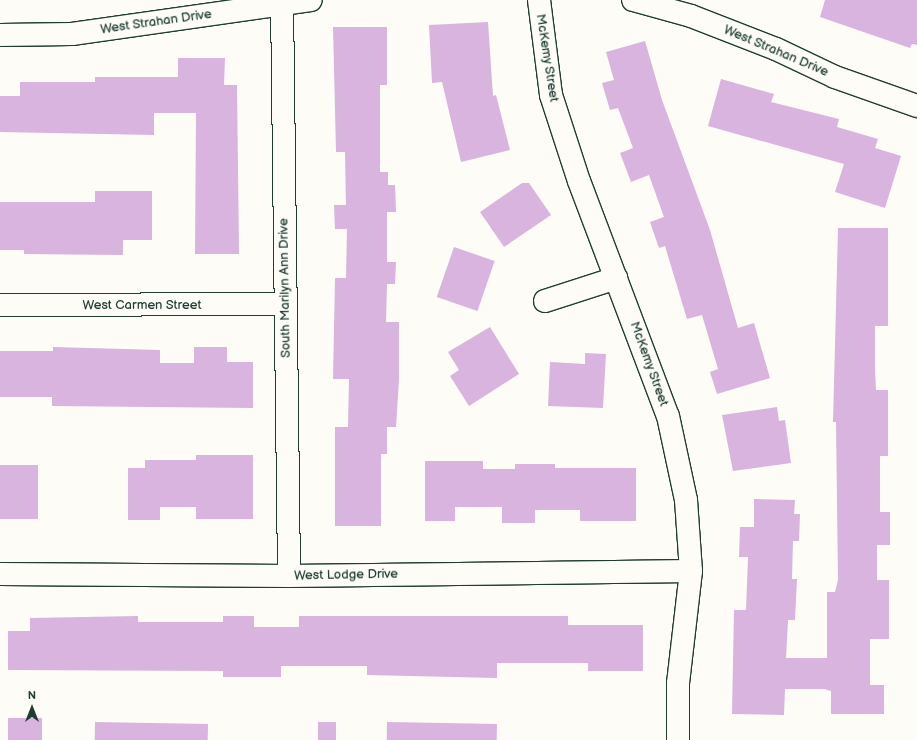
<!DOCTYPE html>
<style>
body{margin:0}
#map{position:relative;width:917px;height:740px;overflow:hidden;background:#fdfcf7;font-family:"Balsamiq Sans",sans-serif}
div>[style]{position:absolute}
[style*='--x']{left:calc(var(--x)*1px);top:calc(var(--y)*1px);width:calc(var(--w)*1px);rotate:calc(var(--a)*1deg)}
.building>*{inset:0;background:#d8b4de;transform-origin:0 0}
.roads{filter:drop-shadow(1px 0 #1f3d34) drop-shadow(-1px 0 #1f3d34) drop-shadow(0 1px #1f3d34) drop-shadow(0 -1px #1f3d34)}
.minor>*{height:22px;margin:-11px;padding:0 11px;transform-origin:11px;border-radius:11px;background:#fdfcf7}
span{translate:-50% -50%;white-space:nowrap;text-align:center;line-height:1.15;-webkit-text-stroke:3.5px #fdfcf7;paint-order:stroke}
.street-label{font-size:13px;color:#1f3d34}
.north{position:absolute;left:12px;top:688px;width:40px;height:40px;-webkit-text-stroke:3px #fdfcf7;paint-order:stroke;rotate:0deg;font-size:11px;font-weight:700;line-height:16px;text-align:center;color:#1f3d34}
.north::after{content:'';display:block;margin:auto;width:14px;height:18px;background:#1f3d34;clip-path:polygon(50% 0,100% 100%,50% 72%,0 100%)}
</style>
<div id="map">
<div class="building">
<i style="clip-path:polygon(825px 0,917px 0,917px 45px,912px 44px,910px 48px,820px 17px)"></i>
<i style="clip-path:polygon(488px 22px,493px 96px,496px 95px,510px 150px,461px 162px,442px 82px,432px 83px,429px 25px)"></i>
<i style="clip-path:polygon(333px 27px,387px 27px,387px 85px,380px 85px,380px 172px,388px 172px,388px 185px,395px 185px,396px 212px,387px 212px,387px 262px,396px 262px,395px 284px,387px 284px,386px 322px,399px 322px,399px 379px,396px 427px,387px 427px,387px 454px,381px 454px,381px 526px,335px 526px,335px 427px,348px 427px,349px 379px,333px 379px,335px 278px,346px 278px,347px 229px,335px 229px,334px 205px,346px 205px,345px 152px,336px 152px)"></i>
<i style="clip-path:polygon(645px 41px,662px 100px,710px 230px,738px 328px,754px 323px,770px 378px,717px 394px,710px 372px,718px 369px,702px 315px,687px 319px,665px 246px,659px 248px,650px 222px,664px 217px,649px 175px,631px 182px,620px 153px,633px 148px,618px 108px,610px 110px,602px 83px,614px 80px,606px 52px)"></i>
<i style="clip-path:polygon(178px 58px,225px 58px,224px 85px,237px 85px,239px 254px,195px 254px,196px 113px,154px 113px,154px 135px,0 132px,0 96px,20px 96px,20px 82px,95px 82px,95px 77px,178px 77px)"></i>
<i style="clip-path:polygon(721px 79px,774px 94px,771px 102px,839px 119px,837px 127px,878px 139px,875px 148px,901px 156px,885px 208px,835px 192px,844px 164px,708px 126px)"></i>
<i style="clip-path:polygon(522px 183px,529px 183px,551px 215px,504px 247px,480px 212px)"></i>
<i style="clip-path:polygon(95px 191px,152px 191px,152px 240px,123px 240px,123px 255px,24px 254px,24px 250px,0 250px,0 202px,95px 202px)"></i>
<i style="clip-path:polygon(838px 228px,888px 228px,888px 326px,875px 326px,875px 370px,876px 390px,888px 390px,888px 456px,880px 456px,880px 512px,890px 512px,890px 545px,877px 545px,877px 580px,889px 580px,889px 639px,870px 639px,870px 685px,884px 685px,884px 714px,831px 714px,831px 691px,824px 689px,785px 689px,784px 715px,732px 714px,734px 610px,746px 610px,748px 557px,739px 557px,740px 527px,754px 527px,754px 499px,795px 500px,794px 514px,800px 514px,799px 541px,793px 541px,792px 579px,797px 579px,795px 620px,788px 620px,786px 658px,827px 658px,827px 592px,835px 592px,838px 580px,836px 422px,833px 422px)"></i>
<i style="left:454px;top:247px;width:43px;height:53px;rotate:19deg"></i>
<i style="clip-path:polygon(490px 327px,519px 374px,469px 406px,450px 376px,459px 370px,448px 352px)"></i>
<i style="clip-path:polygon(53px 347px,160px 350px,160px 363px,194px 363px,194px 347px,227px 347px,227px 362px,253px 362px,253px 408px,52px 406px,52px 397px,0 397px,0 351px,53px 351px)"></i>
<i style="clip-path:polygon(585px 353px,606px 354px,603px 408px,548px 406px,550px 362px,585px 364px)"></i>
<i style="clip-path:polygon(777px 407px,779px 421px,785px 420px,791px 463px,733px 471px,722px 415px)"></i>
<i style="clip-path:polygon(196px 455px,253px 455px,253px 519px,196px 519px,196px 507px,160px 507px,160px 520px,128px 520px,128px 468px,145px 468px,145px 460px,196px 460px)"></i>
<i style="clip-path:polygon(425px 461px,483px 461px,483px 469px,515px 469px,515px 464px,555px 464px,555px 468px,636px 468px,636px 521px,580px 521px,580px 510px,535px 510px,535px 523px,502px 523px,502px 507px,455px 507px,455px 521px,425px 521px)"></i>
<i style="left:0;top:465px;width:38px;height:54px"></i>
<i style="clip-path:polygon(138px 616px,138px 622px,223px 622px,223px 616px,254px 616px,254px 627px,299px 627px,299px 616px,568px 616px,568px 625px,643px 625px,643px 671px,588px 671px,588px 663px,497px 663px,497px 678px,367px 675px,367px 666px,281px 666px,281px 677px,223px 677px,223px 671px,8px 670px,8px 631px,30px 631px,30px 618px)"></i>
<i style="left:8px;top:718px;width:34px;height:22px"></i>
<i style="left:95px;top:722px;width:113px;height:18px;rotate:1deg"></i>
<i style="left:318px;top:722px;width:18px;height:18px"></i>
<i style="left:387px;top:722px;width:110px;height:18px;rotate:1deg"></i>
</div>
<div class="roads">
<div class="minor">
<i style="--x:282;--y:0;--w:576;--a:89.3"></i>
<i style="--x:539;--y:0;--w:96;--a:82.8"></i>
<i style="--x:551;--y:95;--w:90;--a:72"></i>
<i style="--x:579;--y:181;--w:251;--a:69.3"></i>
<i style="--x:668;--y:416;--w:86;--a:77.9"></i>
<i style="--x:686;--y:500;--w:71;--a:86"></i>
<i style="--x:691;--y:571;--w:113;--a:96.6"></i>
<i style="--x:678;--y:683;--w:57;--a:90"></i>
<i style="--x:633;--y:0;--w:60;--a:15.4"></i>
<i style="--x:691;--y:16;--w:91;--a:21.2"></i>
<i style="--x:776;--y:49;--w:65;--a:25.4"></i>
<i style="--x:835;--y:77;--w:87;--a:19.5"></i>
<i style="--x:0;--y:35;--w:72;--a:-0.8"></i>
<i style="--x:72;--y:34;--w:241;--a:-8.1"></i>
<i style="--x:545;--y:301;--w:75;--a:-17.9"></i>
<i style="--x:0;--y:305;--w:285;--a:-0.2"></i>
<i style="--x:0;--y:574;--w:289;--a:0.4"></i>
<i style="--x:289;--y:576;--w:402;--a:-0.7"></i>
</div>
</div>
<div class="street-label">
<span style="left:156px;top:22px;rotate:-8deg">West Strahan Drive</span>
<span style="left:776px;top:51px;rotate:23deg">West Strahan Drive</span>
<span style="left:547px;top:58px;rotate:81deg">McKemy Street</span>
<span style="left:285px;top:288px;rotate:-91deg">South Marilyn Ann Drive</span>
<span style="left:142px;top:305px">West Carmen Street</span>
<span style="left:649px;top:364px;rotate:70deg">McKemy Street</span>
<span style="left:346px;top:575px;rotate:-1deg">West Lodge Drive</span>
</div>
<div class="north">N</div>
</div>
